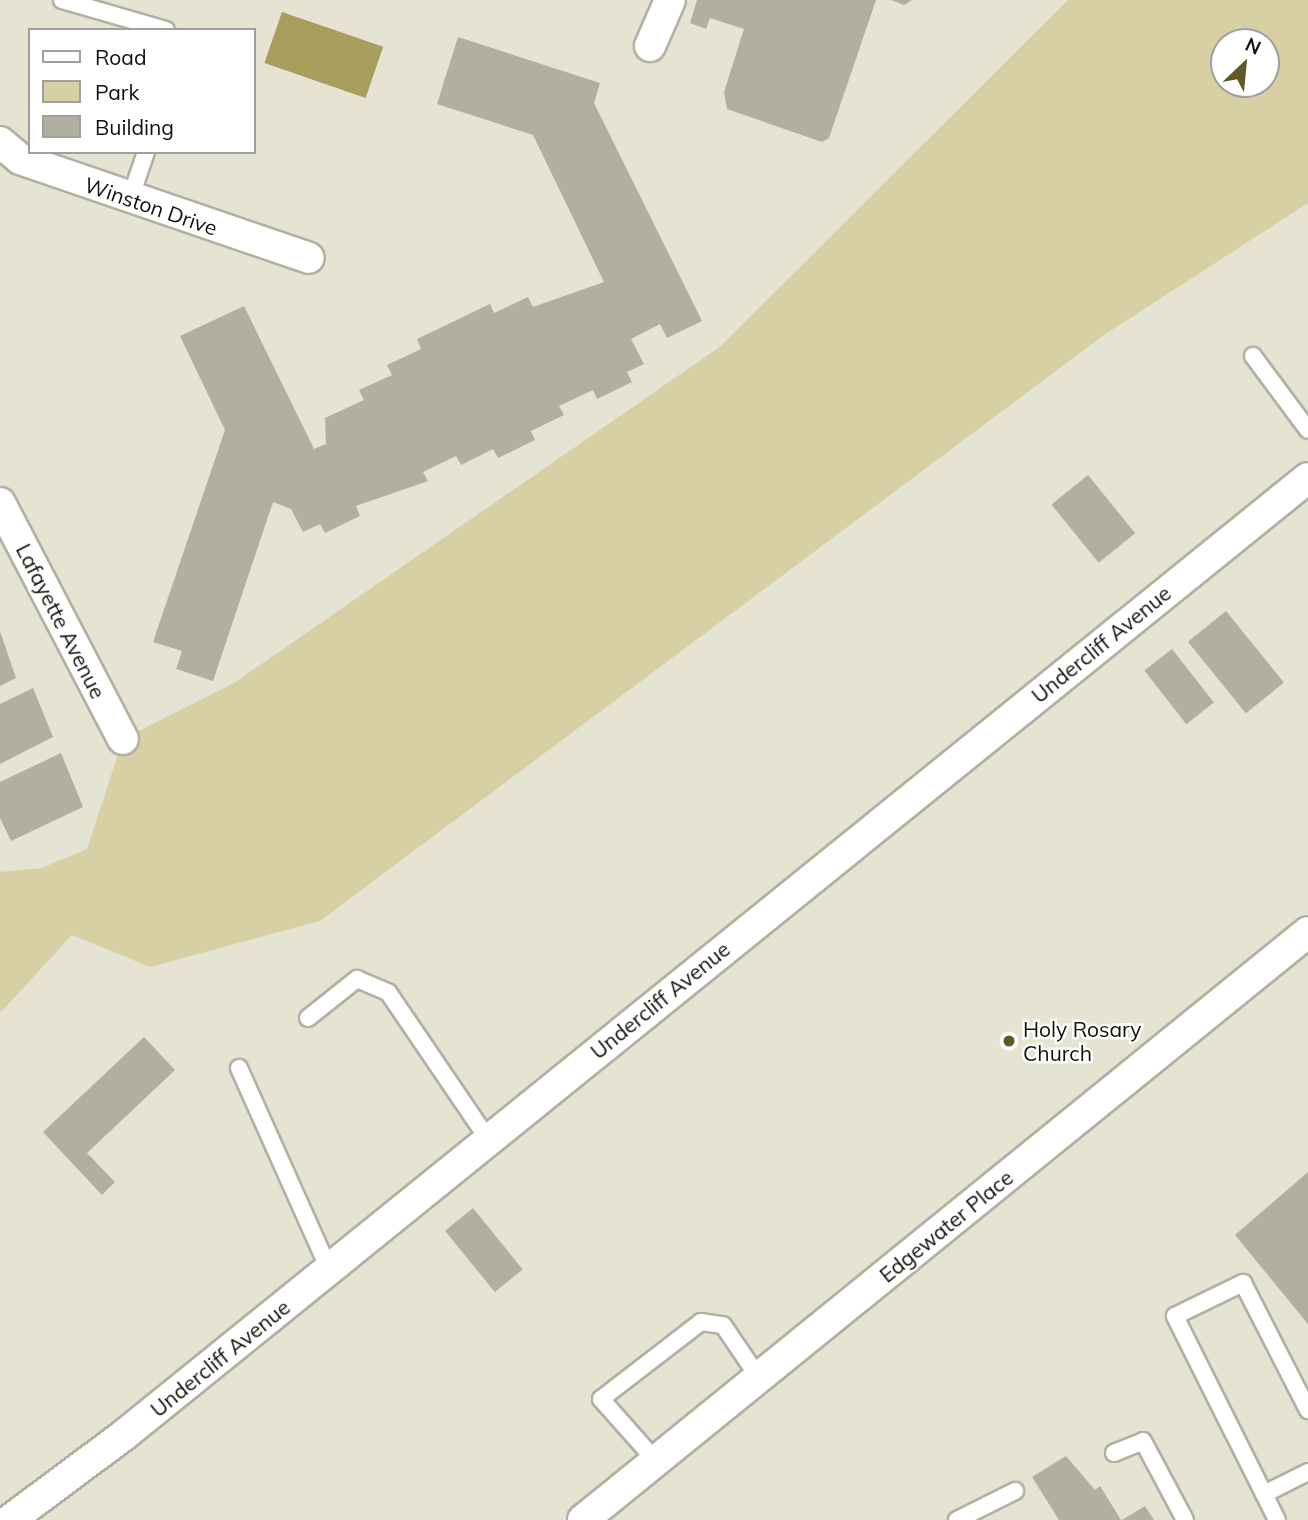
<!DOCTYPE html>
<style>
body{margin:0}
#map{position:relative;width:1308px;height:1520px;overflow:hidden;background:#e5e3d2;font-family:Mulish,sans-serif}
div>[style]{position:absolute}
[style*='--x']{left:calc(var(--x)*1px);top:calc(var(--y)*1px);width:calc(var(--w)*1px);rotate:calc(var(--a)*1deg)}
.green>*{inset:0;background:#d7d0a4}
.water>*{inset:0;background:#a89d5c;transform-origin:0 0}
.building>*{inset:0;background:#b1af9f;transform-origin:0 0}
.roads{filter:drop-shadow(2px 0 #b2b0a0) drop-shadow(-2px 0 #b2b0a0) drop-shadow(0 2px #b2b0a0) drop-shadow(0 -2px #b2b0a0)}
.lane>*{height:16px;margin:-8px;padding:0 8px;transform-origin:8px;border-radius:8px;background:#fff}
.street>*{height:30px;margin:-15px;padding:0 15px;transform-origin:15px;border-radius:15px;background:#fff}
.dots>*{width:19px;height:19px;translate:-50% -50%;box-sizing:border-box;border:4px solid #fff;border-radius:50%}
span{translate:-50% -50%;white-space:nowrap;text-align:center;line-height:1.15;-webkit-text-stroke:5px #fff;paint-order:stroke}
.street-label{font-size:21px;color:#11100a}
.poi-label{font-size:21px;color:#11100a}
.left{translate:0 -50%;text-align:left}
.legend{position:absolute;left:28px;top:28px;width:228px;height:126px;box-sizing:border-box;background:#fff;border:2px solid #a09f9d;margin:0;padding:9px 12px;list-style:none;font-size:21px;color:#11100a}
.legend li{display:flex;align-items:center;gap:14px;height:35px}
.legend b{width:35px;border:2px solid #a09f9d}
.north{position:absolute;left:1210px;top:28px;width:70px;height:70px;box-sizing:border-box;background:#fff;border:2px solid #a09f9d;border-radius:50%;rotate:26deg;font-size:19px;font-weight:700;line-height:28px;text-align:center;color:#11100a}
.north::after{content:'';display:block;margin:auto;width:24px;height:32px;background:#605824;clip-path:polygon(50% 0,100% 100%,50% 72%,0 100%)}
</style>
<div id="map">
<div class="green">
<i style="clip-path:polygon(evenodd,1068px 0,1308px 0,1308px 203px,1104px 335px,320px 921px,150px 967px,72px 935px,0 1013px,0 872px,42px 868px,87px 849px,123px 739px,234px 683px,721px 346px,1068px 0,1224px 42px,1266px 42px,1266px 84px,1224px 84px,1224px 42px)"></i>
</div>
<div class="water">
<i style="left:282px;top:12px;width:107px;height:54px;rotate:19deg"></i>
</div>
<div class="building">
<i style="clip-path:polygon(697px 0,876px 0,829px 138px,822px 142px,727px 109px,724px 92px,744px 29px,710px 18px,706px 29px,690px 23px)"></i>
<i style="clip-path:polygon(891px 0,912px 0,904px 5px)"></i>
<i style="clip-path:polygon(458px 37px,600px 83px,594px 103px,702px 321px,667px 338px,660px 324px,631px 339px,644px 364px,627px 372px,632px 382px,597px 399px,593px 390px,559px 406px,564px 415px,531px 431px,535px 440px,498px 458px,493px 449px,461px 465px,456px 456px,423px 472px,428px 481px,356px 506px,360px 516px,325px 533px,320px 524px,303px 532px,291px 509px,273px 502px,213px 681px,176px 669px,182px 651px,153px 642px,225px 430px,180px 336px,244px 306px,314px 449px,326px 444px,325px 418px,364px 400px,359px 390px,392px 375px,387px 365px,421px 349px,417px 339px,490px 304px,494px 313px,528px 297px,533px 307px,604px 282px,533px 135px,437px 104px)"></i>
<i style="left:1088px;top:475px;width:75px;height:47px;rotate:51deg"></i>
<i style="left:1226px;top:611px;width:92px;height:49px;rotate:51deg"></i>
<i style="clip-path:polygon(0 631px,16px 678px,0 686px)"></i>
<i style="left:1172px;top:649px;width:68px;height:35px;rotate:52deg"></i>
<i style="clip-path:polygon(33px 688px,53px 737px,0 764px,0 704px)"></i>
<i style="clip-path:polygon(61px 753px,83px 807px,11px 841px,0 818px,0 782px)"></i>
<i style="clip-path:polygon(144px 1037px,175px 1070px,87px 1153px,115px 1182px,102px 1195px,43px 1132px)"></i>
<i style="clip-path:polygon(1308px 1172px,1308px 1324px,1235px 1235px)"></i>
<i style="left:473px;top:1208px;width:79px;height:36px;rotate:51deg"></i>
<i style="clip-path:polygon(1066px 1456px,1095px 1490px,1100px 1486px,1121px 1520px,1059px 1520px,1032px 1477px)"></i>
<i style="clip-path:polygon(1145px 1506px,1154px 1520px,1122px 1520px)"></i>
</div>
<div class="roads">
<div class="lane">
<i style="--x:62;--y:0;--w:108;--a:16.1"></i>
<i style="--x:130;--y:199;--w:50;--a:-71.2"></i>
<i style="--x:1253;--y:356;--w:92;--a:53.4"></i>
<i style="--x:308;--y:1018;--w:63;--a:-38.5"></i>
<i style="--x:357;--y:979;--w:34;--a:23"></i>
<i style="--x:388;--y:992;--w:178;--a:55.8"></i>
<i style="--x:239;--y:1068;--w:220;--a:65.9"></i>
<i style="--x:1114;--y:1453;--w:31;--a:-22"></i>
<i style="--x:1143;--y:1441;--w:89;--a:62"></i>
<i style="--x:656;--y:1461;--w:83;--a:-131.6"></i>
<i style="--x:601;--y:1399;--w:126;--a:-37.6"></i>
<i style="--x:701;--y:1322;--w:22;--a:8"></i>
<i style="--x:723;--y:1325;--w:64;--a:55.8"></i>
<i style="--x:1264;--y:1494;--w:49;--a:-26.6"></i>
<i style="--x:957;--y:1520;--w:65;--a:-26.6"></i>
<i style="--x:1277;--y:1520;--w:228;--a:-116.6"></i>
<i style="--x:1175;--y:1316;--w:76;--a:-25.9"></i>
<i style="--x:1243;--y:1283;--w:143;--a:62.9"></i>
</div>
<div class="street">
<i style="--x:650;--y:46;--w:50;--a:-66.5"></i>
<i style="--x:0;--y:142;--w:26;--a:40"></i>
<i style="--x:20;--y:159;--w:305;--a:18.9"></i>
<i style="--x:0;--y:503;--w:266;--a:62.5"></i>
<i style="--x:10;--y:1520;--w:142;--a:-36.7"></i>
<i style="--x:124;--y:1435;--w:1522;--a:-38.95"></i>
<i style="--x:583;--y:1520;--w:933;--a:-39.04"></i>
</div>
</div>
<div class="dots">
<i style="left:1009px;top:1041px;background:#605824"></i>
</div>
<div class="street-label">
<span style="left:151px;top:206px;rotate:19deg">Winston Drive</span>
<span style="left:61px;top:621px;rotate:63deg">Lafayette Avenue</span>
<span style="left:1101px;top:644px;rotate:-39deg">Undercliff Avenue</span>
<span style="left:660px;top:1000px;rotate:-39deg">Undercliff Avenue</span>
<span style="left:946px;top:1226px;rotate:-39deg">Edgewater Place</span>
<span style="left:220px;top:1358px;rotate:-39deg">Undercliff Avenue</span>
</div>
<div class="poi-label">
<span class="left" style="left:1023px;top:1041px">Holy Rosary<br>Church</span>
</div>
<ul class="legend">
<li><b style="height:9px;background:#fff"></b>Road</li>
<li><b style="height:19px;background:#d7d0a4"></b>Park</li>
<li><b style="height:19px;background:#b1af9f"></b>Building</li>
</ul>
<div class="north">N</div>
</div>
